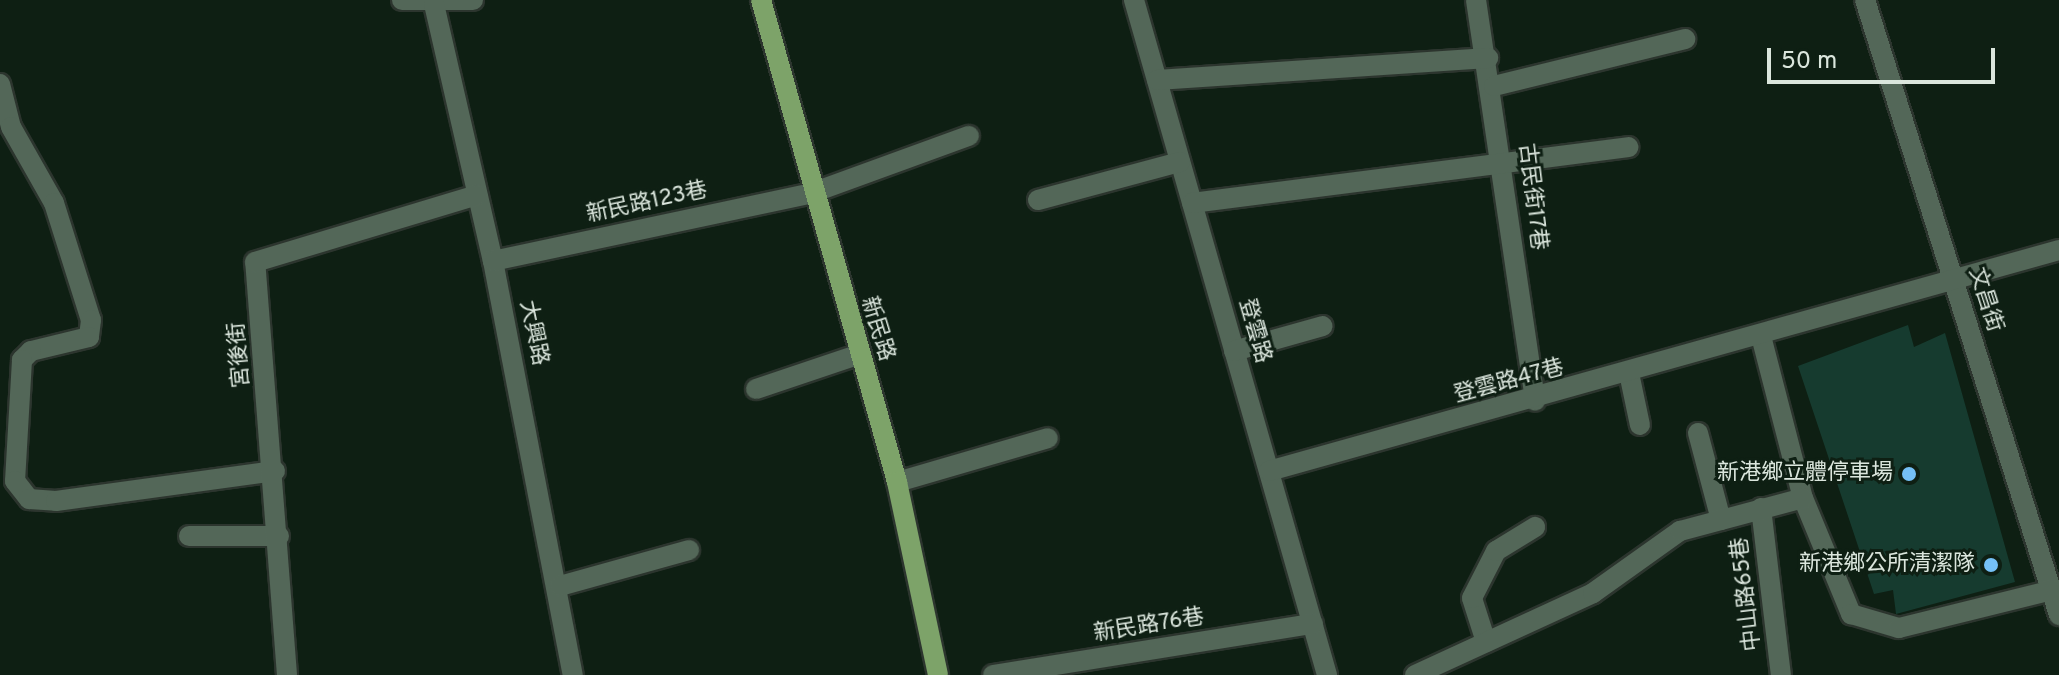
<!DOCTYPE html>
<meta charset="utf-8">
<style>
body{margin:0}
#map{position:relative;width:2059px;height:675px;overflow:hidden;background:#0e1f13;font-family:Overpass,"Noto Sans TC",sans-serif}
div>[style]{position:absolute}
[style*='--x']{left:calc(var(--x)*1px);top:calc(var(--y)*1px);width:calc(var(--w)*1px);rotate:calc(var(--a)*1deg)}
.building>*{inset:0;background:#163b2f}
.roads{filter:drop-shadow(2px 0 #2c352e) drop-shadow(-2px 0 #2c352e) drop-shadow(0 2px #2c352e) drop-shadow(0 -2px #2c352e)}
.minor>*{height:20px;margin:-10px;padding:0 10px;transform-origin:10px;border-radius:10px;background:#536758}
.major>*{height:20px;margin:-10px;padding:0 10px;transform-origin:10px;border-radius:10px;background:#7da369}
.dots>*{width:22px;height:22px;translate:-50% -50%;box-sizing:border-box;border:4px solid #0e1f13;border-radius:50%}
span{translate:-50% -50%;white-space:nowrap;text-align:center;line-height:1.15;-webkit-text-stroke:6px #0e1f13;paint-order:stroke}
.street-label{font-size:22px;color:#dbe6dd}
.poi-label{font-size:22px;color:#dbe6dd}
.right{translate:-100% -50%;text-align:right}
.scale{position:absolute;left:1767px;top:48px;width:228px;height:36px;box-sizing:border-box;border:4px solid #dbe6dd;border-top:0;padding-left:10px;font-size:24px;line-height:28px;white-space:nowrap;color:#dbe6dd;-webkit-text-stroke:6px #0e1f13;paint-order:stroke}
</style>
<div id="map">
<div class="building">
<i style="clip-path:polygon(1908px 325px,1914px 347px,1945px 333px,2015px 582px,1896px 614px,1893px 590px,1874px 594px,1798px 366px)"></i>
</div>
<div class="roads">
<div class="minor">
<i style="--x:402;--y:0;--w:71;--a:0"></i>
<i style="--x:1134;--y:0;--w:702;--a:74.04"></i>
<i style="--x:1476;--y:0;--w:405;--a:81.6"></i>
<i style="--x:1865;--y:0;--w:645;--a:72.49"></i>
<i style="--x:434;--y:4;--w:264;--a:77.1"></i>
<i style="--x:493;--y:261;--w:422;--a:79.1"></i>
<i style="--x:1157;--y:80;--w:332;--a:-3.8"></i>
<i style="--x:0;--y:84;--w:44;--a:75.7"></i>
<i style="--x:11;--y:127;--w:87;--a:60.5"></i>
<i style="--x:54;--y:203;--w:123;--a:72.5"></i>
<i style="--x:91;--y:320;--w:17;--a:97"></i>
<i style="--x:89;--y:337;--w:60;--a:166.4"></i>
<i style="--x:31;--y:351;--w:13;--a:135"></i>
<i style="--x:22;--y:360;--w:121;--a:93.3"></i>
<i style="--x:15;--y:481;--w:23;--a:52"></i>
<i style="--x:29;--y:499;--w:27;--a:4"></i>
<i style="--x:56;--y:501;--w:221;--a:-7.8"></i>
<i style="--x:1494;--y:86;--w:197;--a:-13.8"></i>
<i style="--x:1038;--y:200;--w:147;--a:-15"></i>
<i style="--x:1192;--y:203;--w:440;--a:-7.3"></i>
<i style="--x:493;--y:261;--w:326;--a:-12"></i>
<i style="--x:812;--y:193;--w:167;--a:-20"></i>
<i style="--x:1761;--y:336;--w:167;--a:75.5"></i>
<i style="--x:1803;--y:498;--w:126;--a:67.5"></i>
<i style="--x:1851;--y:614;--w:50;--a:16.3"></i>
<i style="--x:1899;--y:628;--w:158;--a:-13.9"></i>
<i style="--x:1234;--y:351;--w:92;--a:-15.7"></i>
<i style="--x:1629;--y:373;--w:53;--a:78.1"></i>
<i style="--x:756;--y:389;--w:110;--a:-18.6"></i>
<i style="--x:1698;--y:433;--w:90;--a:75.2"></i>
<i style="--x:1269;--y:471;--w:820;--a:-15.63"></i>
<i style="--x:897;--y:482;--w:157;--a:-16.2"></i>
<i style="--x:1761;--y:508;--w:168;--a:83.2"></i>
<i style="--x:189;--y:536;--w:90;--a:0"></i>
<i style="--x:560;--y:586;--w:134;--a:-15.6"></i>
<i style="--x:1486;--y:642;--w:46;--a:-107.7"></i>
<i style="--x:1472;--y:598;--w:53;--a:-62.9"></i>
<i style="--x:1496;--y:551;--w:46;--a:-31.6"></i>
<i style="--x:287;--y:675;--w:414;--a:-94.4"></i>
<i style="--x:255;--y:262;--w:232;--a:-16.8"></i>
<i style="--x:993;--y:675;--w:324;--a:-9.1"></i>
<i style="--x:1415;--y:675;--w:196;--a:-24.7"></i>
<i style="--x:1593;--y:593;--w:107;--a:-35.5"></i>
<i style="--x:1680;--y:531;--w:127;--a:-15"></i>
</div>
<div class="major">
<i style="--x:761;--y:0;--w:501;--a:74.24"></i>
<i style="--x:897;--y:482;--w:197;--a:78"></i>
</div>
</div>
<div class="dots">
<i style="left:1909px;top:474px;background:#75c0f6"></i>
<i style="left:1991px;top:565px;background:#75c0f6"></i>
</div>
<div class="street-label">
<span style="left:1532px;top:197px;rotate:83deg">古民街17巷</span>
<span style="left:647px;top:203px;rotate:-12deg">新民路123巷</span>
<span style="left:1985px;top:300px;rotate:72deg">文昌街</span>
<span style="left:877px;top:329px;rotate:73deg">新民路</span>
<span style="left:1254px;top:331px;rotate:74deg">登雲路</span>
<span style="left:533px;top:333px;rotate:78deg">大興路</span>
<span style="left:240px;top:355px;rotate:-95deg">宮後街</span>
<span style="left:1509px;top:382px;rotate:-15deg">登雲路47巷</span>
<span style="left:1747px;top:594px;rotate:-97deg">中山路65巷</span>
<span style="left:1149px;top:626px;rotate:-9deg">新民路76巷</span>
</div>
<div class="poi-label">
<span class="right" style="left:1893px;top:474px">新港鄉立體停車場</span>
<span class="right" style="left:1975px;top:565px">新港鄉公所清潔隊</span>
</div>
<div class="scale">50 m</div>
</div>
